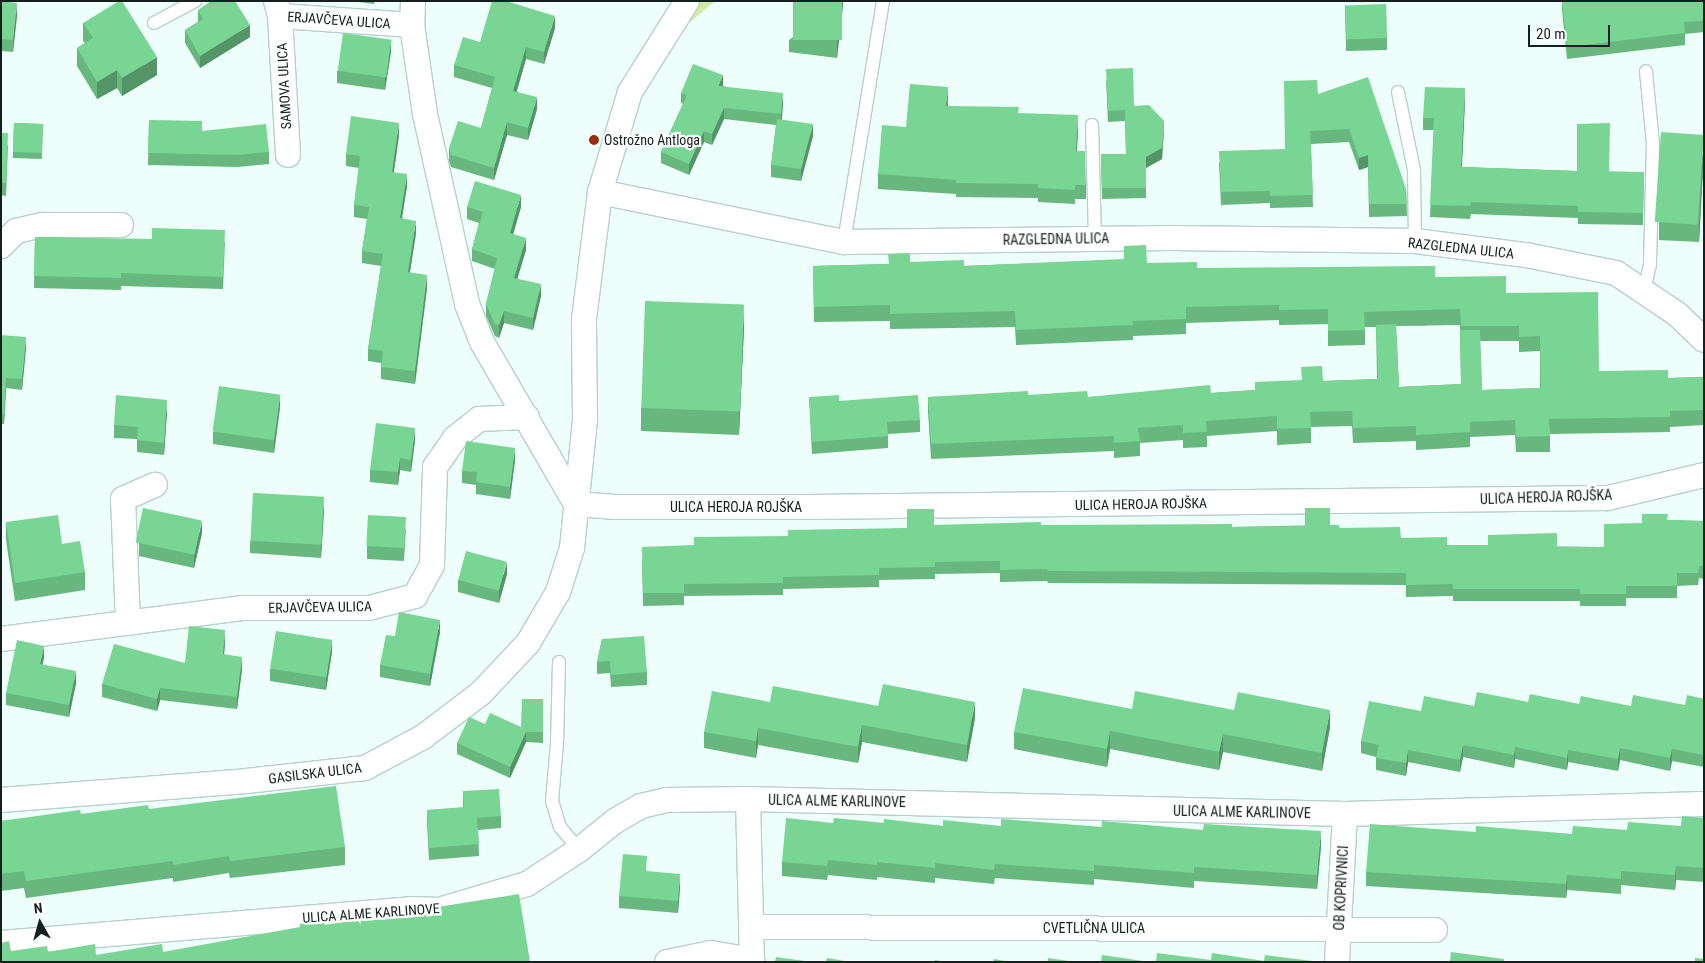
<!DOCTYPE html>
<meta charset="utf-8">
<style>
body{margin:0}
#map{position:relative;width:1705px;height:963px;overflow:hidden;background:#eefefb;font-family:"Roboto Condensed",sans-serif}
div>[style]{position:absolute}
[style*='--x']{left:calc(var(--x)*1px);top:calc(var(--y)*1px);width:calc(var(--w)*1px);rotate:calc(var(--a)*1deg)}
.green>*{inset:0;background:#d2eaa3}
.roads{filter:drop-shadow(1px 0 #b7d0cb) drop-shadow(-1px 0 #b7d0cb) drop-shadow(0 1px #b7d0cb) drop-shadow(0 -1px #b7d0cb)}
.service>*{height:12px;margin:-6px;padding:0 6px;transform-origin:6px;border-radius:6px;background:#fff}
.minor>*{height:24px;margin:-12px;padding:0 12px;transform-origin:12px;border-radius:12px;background:#fff}
.wall>*{inset:0;background:#67b77f;transform-origin:0 0}
.shaded-wall>*{inset:0;background:#549568}
.building>*{inset:0;background:#78d594;transform-origin:0 0}
.dots>*{width:14px;height:14px;translate:-50% -50%;box-sizing:border-box;border:2px solid #fff;border-radius:50%}
span{translate:-50% -50%;white-space:nowrap;text-align:center;line-height:1.15;-webkit-text-stroke:4.5px #fff;paint-order:stroke}
.street-label{font-size:14px;color:#151f1d}
.poi-label{font-size:14px;color:#151f1d}
.left{translate:0 -50%;text-align:left}
.frame{position:absolute;inset:0;border:2px solid #151f1d;pointer-events:none}
.north{position:absolute;left:15px;top:898px;width:50px;height:50px;-webkit-text-stroke:4px #fff;paint-order:stroke;rotate:353deg;font-size:14px;font-weight:700;line-height:20px;text-align:center;color:#151f1d}
.north::after{content:'';display:block;margin:auto;width:18px;height:22px;background:#151f1d;clip-path:polygon(50% 0,100% 100%,50% 72%,0 100%)}
.scale{position:absolute;left:1528px;top:25px;width:82px;height:22px;box-sizing:border-box;border:2px solid #151f1d;border-top:0;padding-left:6px;font-size:15px;line-height:18px;white-space:nowrap;color:#151f1d;-webkit-text-stroke:4px #fff;paint-order:stroke}
</style>
<div id="map">
<div class="green">
<i style="clip-path:polygon(702px 1px,715px 1px,689px 23px,688px 17px)"></i>
</div>
<div class="roads">
<div class="service">
<i style="--x:154;--y:23;--w:47;--a:-28.2"></i>
<i style="--x:1398;--y:92;--w:80;--a:78.4"></i>
<i style="--x:1414;--y:170;--w:71;--a:89.2"></i>
<i style="--x:1092;--y:125;--w:114;--a:88.5"></i>
<i style="--x:844;--y:242;--w:244;--a:-80.8"></i>
<i style="--x:1644;--y:292;--w:29;--a:-78"></i>
<i style="--x:1650;--y:264;--w:120;--a:-88.6"></i>
<i style="--x:1653;--y:144;--w:73;--a:-95.5"></i>
<i style="--x:559;--y:662;--w:81;--a:91.4"></i>
<i style="--x:557;--y:743;--w:58;--a:94.9"></i>
<i style="--x:552;--y:801;--w:27;--a:73"></i>
<i style="--x:560;--y:827;--w:30;--a:50"></i>
</div>
<div class="minor">
<i style="--x:276;--y:1;--w:16;--a:75"></i>
<i style="--x:280;--y:16;--w:132;--a:3.9"></i>
<i style="--x:413;--y:1;--w:24;--a:92"></i>
<i style="--x:412;--y:25;--w:90;--a:81.7"></i>
<i style="--x:425;--y:114;--w:195;--a:77.5"></i>
<i style="--x:467;--y:304;--w:41;--a:68.5"></i>
<i style="--x:482;--y:342;--w:187;--a:59.9"></i>
<i style="--x:576;--y:504;--w:40;--a:4.3"></i>
<i style="--x:616;--y:507;--w:193;--a:0"></i>
<i style="--x:809;--y:507;--w:799;--a:-0.65"></i>
<i style="--x:1608;--y:498;--w:99;--a:-13.5"></i>
<i style="--x:280;--y:16;--w:139;--a:86.7"></i>
<i style="--x:600;--y:192;--w:249;--a:11.6"></i>
<i style="--x:844;--y:242;--w:326;--a:-0.7"></i>
<i style="--x:1170;--y:238;--w:245;--a:0.7"></i>
<i style="--x:1415;--y:241;--w:112;--a:7.2"></i>
<i style="--x:1526;--y:255;--w:92;--a:11.3"></i>
<i style="--x:1616;--y:273;--w:73;--a:33.9"></i>
<i style="--x:1677;--y:314;--w:37;--a:44"></i>
<i style="--x:1;--y:246;--w:21;--a:-45"></i>
<i style="--x:16;--y:231;--w:28;--a:-13"></i>
<i style="--x:43;--y:225;--w:78;--a:0"></i>
<i style="--x:128;--y:623;--w:124;--a:-92.3"></i>
<i style="--x:123;--y:499;--w:35;--a:-24"></i>
<i style="--x:1;--y:639;--w:243;--a:-7.3"></i>
<i style="--x:242;--y:608;--w:127;--a:0"></i>
<i style="--x:369;--y:608;--w:48;--a:-14.6"></i>
<i style="--x:415;--y:596;--w:35;--a:-61"></i>
<i style="--x:432;--y:565;--w:98;--a:-88.2"></i>
<i style="--x:435;--y:467;--w:35;--a:-55"></i>
<i style="--x:455;--y:438;--w:31;--a:-38"></i>
<i style="--x:479;--y:419;--w:48;--a:-2.4"></i>
<i style="--x:748;--y:799;--w:163;--a:88.6"></i>
<i style="--x:1;--y:800;--w:246;--a:-4.4"></i>
<i style="--x:246;--y:781;--w:120;--a:-6.2"></i>
<i style="--x:365;--y:768;--w:66;--a:-28.1"></i>
<i style="--x:423;--y:737;--w:73;--a:-37.2"></i>
<i style="--x:481;--y:693;--w:69;--a:-46.8"></i>
<i style="--x:528;--y:643;--w:59;--a:-59.5"></i>
<i style="--x:558;--y:592;--w:46;--a:-72.3"></i>
<i style="--x:572;--y:548;--w:129;--a:-84.2"></i>
<i style="--x:585;--y:420;--w:101;--a:-90.6"></i>
<i style="--x:584;--y:319;--w:128;--a:-82.8"></i>
<i style="--x:600;--y:192;--w:104;--a:-73.3"></i>
<i style="--x:630;--y:92;--w:107;--a:-57.9"></i>
<i style="--x:753;--y:927;--w:682;--a:0.25"></i>
<i style="--x:1;--y:943;--w:411;--a:-4.7"></i>
<i style="--x:411;--y:909;--w:28;--a:2"></i>
<i style="--x:439;--y:910;--w:92;--a:-16.5"></i>
<i style="--x:527;--y:884;--w:62;--a:-33.2"></i>
<i style="--x:579;--y:850;--w:46;--a:-38.9"></i>
<i style="--x:615;--y:821;--w:30;--a:-30"></i>
<i style="--x:641;--y:806;--w:26;--a:-13"></i>
<i style="--x:666;--y:800;--w:82;--a:-0.7"></i>
<i style="--x:748;--y:799;--w:597;--a:1.44"></i>
<i style="--x:1345;--y:814;--w:359;--a:-1.6"></i>
<i style="--x:667;--y:962;--w:45;--a:-11.6"></i>
<i style="--x:711;--y:953;--w:42;--a:9.7"></i>
<i style="--x:1337;--y:962;--w:148;--a:-86.9"></i>
</div>
</div>
<div class="wall">
<i style="clip-path:polygon(1px 1px,17px 15px,13px 52px,1px 51px)"></i>
<i style="clip-path:polygon(351px 1px,375px 1px,374px 4px)"></i>
<i style="clip-path:polygon(843px 1px,837px 58px,789px 52px,789px 40px)"></i>
<i style="clip-path:polygon(1562px 1px,1704px 1px,1704px 32px,1685px 34px,1685px 45px,1567px 59px,1562px 10px)"></i>
<i style="clip-path:polygon(1345px 5px,1387px 38px,1387px 50px,1346px 51px)"></i>
<i style="clip-path:polygon(198px 10px,250px 37px,200px 68px,185px 43px,185px 30px,198px 22px)"></i>
<i style="clip-path:polygon(83px 23px,157px 75px,122px 96px,117px 88px,97px 99px,77px 66px,77px 48px,85px 43px,83px 41px)"></i>
<i style="clip-path:polygon(555px 28px,544px 64px,526px 59px,517px 91px,537px 109px,528px 140px,507px 135px,494px 180px,451px 167px,449px 161px,449px 148px,481px 128px,492px 88px,454px 77px,454px 65px,480px 42px)"></i>
<i style="clip-path:polygon(391px 52px,385px 90px,337px 83px,337px 71px)"></i>
<i style="clip-path:polygon(1106px 80px,1164px 132px,1162px 159px,1146px 168px,1146px 198px,1102px 199px,1101px 154px,1126px 154px,1125px 121px,1108px 122px)"></i>
<i style="clip-path:polygon(723px 86px,783px 103px,782px 120px,813px 136px,801px 181px,771px 177px,771px 165px,776px 125px,724px 119px,712px 145px,704px 142px,689px 175px,661px 163px,661px 152px,683px 104px,681px 103px,681px 93px)"></i>
<i style="clip-path:polygon(1318px 94px,1406px 189px,1407px 216px,1369px 217px,1368px 167px,1359px 170px,1349px 142px,1311px 144px,1313px 207px,1270px 208px,1270px 203px,1221px 205px,1219px 163px,1285px 149px)"></i>
<i style="clip-path:polygon(948px 101px,948px 106px,1018px 113px,1078px 130px,1077px 151px,1086px 185px,1086px 199px,1075px 199px,1075px 204px,1038px 202px,1038px 198px,956px 197px,956px 194px,878px 189px,878px 174px,906px 127px)"></i>
<i style="clip-path:polygon(1465px 101px,1462px 167px,1577px 171px,1644px 172px,1643px 225px,1578px 224px,1578px 218px,1471px 214px,1470px 219px,1430px 217px,1434px 130px,1423px 130px,1423px 118px)"></i>
<i style="clip-path:polygon(149px 120px,202px 131px,269px 152px,269px 164px,237px 167px,148px 165px)"></i>
<i style="left:14px;top:123px;width:29px;height:35px;rotate:2deg"></i>
<i style="clip-path:polygon(1px 133px,8px 146px,6px 196px,1px 195px)"></i>
<i style="clip-path:polygon(399px 135px,394px 172px,407px 186px,402px 218px,416px 233px,410px 272px,427px 288px,415px 384px,381px 379px,381px 363px,368px 361px,368px 349px,381px 266px,362px 263px,362px 251px,367px 219px,354px 217px,354px 205px,359px 168px,346px 166px,346px 154px)"></i>
<i style="clip-path:polygon(1704px 152px,1699px 242px,1659px 240px,1659px 222px)"></i>
<i style="clip-path:polygon(467px 207px,521px 207px,513px 234px,526px 250px,517px 278px,541px 296px,533px 330px,504px 323px,499px 338px,495px 336px,486px 316px,486px 304px,495px 269px,472px 261px,472px 249px,479px 223px,467px 219px)"></i>
<i style="clip-path:polygon(35px 237px,225px 242px,223px 289px,121px 286px,121px 290px,34px 288px)"></i>
<i style="clip-path:polygon(evenodd,1124px 246px,1147px 263px,1197px 268px,1435px 277px,1506px 293px,1599px 371px,1668px 378px,1704px 377px,1704px 425px,1670px 427px,1670px 432px,1550px 434px,1550px 452px,1516px 452px,1515px 435px,1470px 437px,1470px 447px,1416px 450px,1416px 441px,1353px 443px,1352px 426px,1311px 427px,1311px 443px,1277px 445px,1277px 431px,1207px 436px,1207px 447px,1183px 448px,1183px 440px,1140px 443px,1140px 456px,1114px 458px,1114px 451px,931px 459px,928px 412px,928px 397px,1028px 395px,1088px 397px,1211px 393px,1255px 390px,1323px 381px,1377px 379px,1376px 327px,1365px 327px,1365px 345px,1328px 346px,1328px 324px,1279px 325px,1279px 320px,1186px 323px,1186px 334px,1133px 336px,1133px 340px,1016px 345px,1015px 327px,890px 329px,890px 321px,814px 322px,813px 266px,888px 264px,910px 262px,964px 266px,1124px 260px,1124px 246px,1460px 325px,1461px 384px,1399px 387px,1396px 326px,1460px 325px,1124px 246px,1480px 341px,1519px 341px,1519px 352px,1540px 351px,1540px 388px,1482px 390px,1480px 341px)"></i>
<i style="clip-path:polygon(744px 328px,739px 435px,641px 431px,641px 408px)"></i>
<i style="clip-path:polygon(1px 335px,26px 347px,22px 390px,6px 388px,4px 424px,1px 424px)"></i>
<i style="clip-path:polygon(809px 397px,839px 401px,920px 420px,920px 432px,888px 434px,888px 448px,812px 454px)"></i>
<i style="clip-path:polygon(280px 407px,274px 453px,213px 444px,213px 432px)"></i>
<i style="clip-path:polygon(167px 412px,164px 455px,137px 452px,137px 439px,114px 438px,114px 425px)"></i>
<i style="clip-path:polygon(415px 440px,411px 472px,400px 470px,398px 485px,370px 482px,370px 470px)"></i>
<i style="clip-path:polygon(515px 460px,510px 499px,476px 494px,476px 485px,462px 483px,462px 471px)"></i>
<i style="clip-path:polygon(324px 510px,321px 558px,250px 553px,250px 541px)"></i>
<i style="clip-path:polygon(1668px 520px,1704px 521px,1704px 579px,1699px 578px,1698px 585px,1677px 586px,1677px 598px,1626px 598px,1626px 606px,1580px 606px,1580px 601px,1453px 601px,1453px 596px,1406px 597px,1406px 585px,1048px 583px,1047px 581px,1000px 582px,1000px 573px,935px 574px,935px 579px,879px 580px,879px 587px,783px 589px,783px 595px,684px 596px,684px 605px,643px 606px,642px 559px,788px 536px,907px 528px,934px 525px,1041px 525px,1232px 527px,1330px 525px,1339px 528px,1447px 545px,1604px 547px,1642px 523px)"></i>
<i style="clip-path:polygon(6px 522px,85px 572px,85px 590px,15px 601px,6px 540px)"></i>
<i style="clip-path:polygon(406px 529px,404px 561px,367px 559px,367px 546px)"></i>
<i style="clip-path:polygon(202px 533px,194px 568px,139px 556px,139px 543px)"></i>
<i style="clip-path:polygon(507px 574px,499px 603px,458px 592px,458px 580px)"></i>
<i style="clip-path:polygon(440px 632px,430px 686px,380px 677px,380px 665px,395px 636px)"></i>
<i style="clip-path:polygon(602px 639px,647px 672px,647px 685px,611px 687px,610px 673px,597px 674px,597px 662px)"></i>
<i style="clip-path:polygon(225px 643px,224px 654px,242px 669px,237px 709px,160px 700px,157px 711px,102px 697px,102px 684px,185px 663px)"></i>
<i style="clip-path:polygon(332px 652px,326px 690px,270px 681px,270px 669px)"></i>
<i style="clip-path:polygon(44px 658px,42px 664px,76px 683px,69px 717px,6px 705px,6px 693px)"></i>
<i style="clip-path:polygon(543px 699px,543px 743px,526px 742px,510px 778px,457px 754px,457px 743px,485px 724px,521px 727px)"></i>
<i style="clip-path:polygon(1704px 699px,1704px 767px,1672px 761px,1670px 771px,1620px 760px,1618px 771px,1568px 762px,1567px 770px,1515px 759px,1514px 768px,1463px 757px,1460px 772px,1408px 762px,1406px 776px,1376px 770px,1376px 757px,1361px 753px,1361px 741px,1421px 711px,1528px 702px,1631px 706px,1685px 705px)"></i>
<i style="clip-path:polygon(770px 702px,878px 706px,975px 718px,967px 762px,862px 742px,858px 763px,758px 745px,756px 758px,704px 748px,704px 732px)"></i>
<i style="clip-path:polygon(1132px 709px,1330px 727px,1322px 771px,1223px 752px,1219px 770px,1110px 749px,1107px 767px,1014px 749px,1014px 732px)"></i>
<i style="clip-path:polygon(463px 791px,501px 816px,501px 828px,478px 830px,479px 856px,429px 860px,427px 822px,427px 810px,463px 808px)"></i>
<i style="clip-path:polygon(149px 809px,345px 847px,345px 865px,230px 878px,229px 873px,173px 882px,173px 878px,26px 898px,24px 888px,1px 891px,1px 821px)"></i>
<i style="clip-path:polygon(1704px 818px,1704px 882px,1676px 880px,1675px 890px,1621px 885px,1621px 894px,1567px 890px,1566px 898px,1366px 886px,1366px 872px,1476px 832px,1572px 834px,1681px 826px)"></i>
<i style="clip-path:polygon(833px 823px,884px 823px,943px 826px,1001px 826px,1321px 846px,1317px 889px,1194px 881px,1194px 888px,1094px 879px,1094px 885px,995px 878px,994px 884px,935px 878px,935px 883px,877px 877px,877px 880px,828px 875px,827px 880px,782px 876px,782px 862px)"></i>
<i style="clip-path:polygon(647px 871px,680px 887px,678px 913px,619px 908px,619px 896px)"></i>
</div>
<div class="shaded-wall">
<i style="clip-path:polygon(842px 1px,843px 1px,843px 6px,837px 58px,837px 45px)"></i>
<i style="clip-path:polygon(17px 3px,17px 15px,13px 52px,13px 40px)"></i>
<i style="clip-path:polygon(555px 16px,555px 28px,544px 64px,544px 52px)"></i>
<i style="clip-path:polygon(250px 25px,250px 37px,200px 68px,200px 56px)"></i>
<i style="clip-path:polygon(391px 40px,391px 52px,385px 90px,385px 77px)"></i>
<i style="clip-path:polygon(526px 47px,526px 59px,513px 103px,513px 91px)"></i>
<i style="clip-path:polygon(157px 57px,157px 75px,122px 96px,122px 78px)"></i>
<i style="clip-path:polygon(117px 70px,117px 88px,97px 99px,97px 82px)"></i>
<i style="clip-path:polygon(723px 75px,723px 86px,718px 86px)"></i>
<i style="clip-path:polygon(948px 87px,948px 101px,946px 120px,946px 106px)"></i>
<i style="clip-path:polygon(1465px 88px,1465px 101px,1461px 179px,1461px 167px)"></i>
<i style="clip-path:polygon(783px 93px,783px 103px,781px 125px,781px 114px)"></i>
<i style="clip-path:polygon(537px 97px,537px 109px,528px 140px,528px 128px)"></i>
<i style="clip-path:polygon(724px 108px,724px 119px,712px 145px,712px 134px)"></i>
<i style="clip-path:polygon(1078px 115px,1078px 130px,1076px 165px,1076px 151px)"></i>
<i style="clip-path:polygon(1164px 121px,1162px 159px,1146px 168px,1146px 157px)"></i>
<i style="clip-path:polygon(507px 122px,507px 135px,494px 180px,494px 168px)"></i>
<i style="clip-path:polygon(399px 123px,399px 135px,392px 184px,392px 172px)"></i>
<i style="clip-path:polygon(813px 124px,813px 136px,801px 181px,801px 169px)"></i>
<i style="clip-path:polygon(704px 131px,704px 142px,689px 175px,689px 164px)"></i>
<i style="clip-path:polygon(1704px 135px,1704px 152px,1699px 242px,1699px 224px)"></i>
<i style="clip-path:polygon(1368px 155px,1368px 167px,1359px 170px,1359px 158px)"></i>
<i style="clip-path:polygon(407px 174px,407px 186px,400px 230px,400px 218px)"></i>
<i style="clip-path:polygon(521px 195px,521px 207px,510px 245px,510px 233px)"></i>
<i style="clip-path:polygon(416px 221px,416px 233px,408px 284px,408px 272px)"></i>
<i style="clip-path:polygon(526px 238px,526px 250px,514px 290px,514px 278px)"></i>
<i style="clip-path:polygon(427px 275px,427px 288px,415px 384px,415px 371px)"></i>
<i style="clip-path:polygon(541px 284px,541px 296px,533px 330px,533px 318px)"></i>
<i style="clip-path:polygon(744px 305px,744px 328px,739px 435px,739px 413px)"></i>
<i style="clip-path:polygon(504px 311px,504px 323px,499px 338px,499px 325px)"></i>
<i style="clip-path:polygon(26px 337px,26px 347px,22px 390px,22px 379px)"></i>
<i style="clip-path:polygon(6px 378px,6px 388px,4px 424px,4px 414px)"></i>
<i style="clip-path:polygon(280px 395px,280px 407px,274px 453px,274px 441px)"></i>
<i style="clip-path:polygon(167px 400px,167px 412px,164px 455px,164px 443px)"></i>
<i style="clip-path:polygon(415px 428px,415px 440px,411px 472px,411px 460px)"></i>
<i style="clip-path:polygon(515px 448px,515px 460px,510px 499px,510px 487px)"></i>
<i style="clip-path:polygon(400px 458px,400px 470px,398px 485px,398px 472px)"></i>
<i style="clip-path:polygon(324px 497px,324px 510px,321px 558px,321px 546px)"></i>
<i style="clip-path:polygon(202px 521px,202px 533px,194px 568px,194px 556px)"></i>
<i style="clip-path:polygon(507px 562px,507px 574px,499px 603px,499px 591px)"></i>
<i style="clip-path:polygon(440px 620px,440px 632px,430px 686px,430px 674px)"></i>
<i style="clip-path:polygon(225px 630px,225px 643px,223px 666px,223px 654px)"></i>
<i style="clip-path:polygon(332px 640px,332px 652px,326px 690px,326px 678px)"></i>
<i style="clip-path:polygon(44px 646px,44px 658px,40px 676px,40px 664px)"></i>
<i style="clip-path:polygon(242px 657px,242px 669px,237px 709px,237px 697px)"></i>
<i style="clip-path:polygon(76px 671px,76px 683px,69px 717px,69px 705px)"></i>
<i style="clip-path:polygon(160px 688px,160px 700px,157px 711px,157px 699px)"></i>
<i style="clip-path:polygon(975px 702px,975px 718px,967px 762px,967px 745px)"></i>
<i style="clip-path:polygon(1330px 710px,1330px 727px,1322px 771px,1322px 753px)"></i>
<i style="clip-path:polygon(862px 725px,862px 742px,858px 763px,858px 747px)"></i>
<i style="clip-path:polygon(758px 728px,758px 745px,756px 758px,756px 741px)"></i>
<i style="clip-path:polygon(1110px 731px,1110px 749px,1107px 767px,1107px 749px)"></i>
<i style="clip-path:polygon(526px 732px,526px 742px,510px 778px,510px 767px)"></i>
<i style="clip-path:polygon(1223px 734px,1223px 752px,1219px 770px,1219px 752px)"></i>
<i style="clip-path:polygon(1463px 745px,1463px 757px,1460px 772px,1460px 760px)"></i>
<i style="clip-path:polygon(1515px 747px,1515px 759px,1514px 768px,1514px 755px)"></i>
<i style="clip-path:polygon(1620px 748px,1620px 760px,1618px 771px,1618px 759px)"></i>
<i style="clip-path:polygon(1672px 749px,1672px 761px,1670px 771px,1670px 758px)"></i>
<i style="clip-path:polygon(1408px 750px,1408px 762px,1406px 776px,1406px 763px)"></i>
<i style="clip-path:polygon(1568px 750px,1568px 762px,1567px 770px,1567px 758px)"></i>
<i style="clip-path:polygon(1321px 831px,1321px 846px,1317px 889px,1317px 875px)"></i>
<i style="clip-path:polygon(1676px 866px,1676px 880px,1675px 890px,1675px 875px)"></i>
<i style="clip-path:polygon(680px 874px,680px 887px,678px 913px,678px 901px)"></i>
<i style="clip-path:polygon(1567px 875px,1567px 890px,1566px 898px,1566px 884px)"></i>
</div>
<div class="building">
<i style="clip-path:polygon(1px 1px,17px 3px,13px 40px,1px 39px)"></i>
<i style="clip-path:polygon(119px 1px,122px 1px,157px 57px,122px 78px,117px 70px,97px 82px,77px 48px,93px 38px,83px 23px)"></i>
<i style="clip-path:polygon(211px 1px,235px 1px,250px 25px,200px 56px,185px 30px,203px 19px,198px 10px)"></i>
<i style="clip-path:polygon(492px 1px,506px 1px,555px 16px,544px 52px,526px 47px,513px 91px,537px 97px,528px 128px,507px 122px,494px 168px,451px 155px,449px 148px,458px 121px,481px 128px,495px 77px,454px 65px,463px 37px,480px 42px)"></i>
<i style="left:793px;top:1px;width:49px;height:39px"></i>
<i style="clip-path:polygon(1562px 1px,1704px 1px,1704px 21px,1684px 22px,1685px 33px,1567px 47px)"></i>
<i style="left:1386px;top:4px;width:34px;height:41px;rotate:88deg"></i>
<i style="left:343px;top:33px;width:49px;height:38px;rotate:8deg"></i>
<i style="clip-path:polygon(693px 64px,723px 75px,718px 86px,783px 93px,781px 114px,724px 108px,712px 134px,704px 131px,689px 164px,661px 152px,687px 95px,681px 93px)"></i>
<i style="clip-path:polygon(1133px 68px,1134px 106px,1149px 105px,1164px 121px,1162px 148px,1146px 157px,1146px 188px,1102px 188px,1101px 154px,1126px 154px,1125px 110px,1108px 111px,1106px 69px)"></i>
<i style="clip-path:polygon(1368px 77px,1406px 189px,1407px 204px,1369px 204px,1368px 155px,1359px 158px,1349px 129px,1310px 131px,1313px 195px,1270px 196px,1270px 191px,1221px 192px,1219px 151px,1285px 149px,1284px 81px,1317px 80px,1318px 94px)"></i>
<i style="clip-path:polygon(910px 84px,948px 87px,946px 106px,1019px 107px,1018px 113px,1078px 115px,1076px 151px,1085px 151px,1086px 185px,1075px 185px,1075px 190px,1038px 188px,1038px 184px,956px 183px,956px 180px,878px 174px,882px 125px,906px 127px)"></i>
<i style="clip-path:polygon(1425px 87px,1465px 88px,1461px 167px,1577px 171px,1577px 124px,1610px 123px,1609px 172px,1644px 172px,1643px 213px,1578px 212px,1578px 206px,1471px 202px,1470px 206px,1430px 205px,1434px 118px,1423px 118px)"></i>
<i style="clip-path:polygon(351px 116px,399px 123px,392px 172px,407px 174px,400px 218px,416px 221px,408px 272px,427px 275px,415px 371px,381px 367px,383px 351px,368px 349px,383px 254px,362px 251px,369px 207px,354px 205px,360px 156px,346px 154px)"></i>
<i style="clip-path:polygon(777px 119px,813px 124px,801px 169px,771px 165px)"></i>
<i style="clip-path:polygon(149px 120px,202px 121px,202px 131px,266px 124px,269px 152px,237px 155px,148px 153px)"></i>
<i style="left:14px;top:123px;width:29px;height:29px;rotate:2deg"></i>
<i style="left:1661px;top:132px;width:43px;height:90px;rotate:4deg"></i>
<i style="clip-path:polygon(1px 133px,8px 133px,6px 183px,1px 183px)"></i>
<i style="clip-path:polygon(475px 181px,521px 195px,510px 233px,526px 238px,514px 278px,541px 284px,533px 318px,504px 311px,499px 325px,495px 324px,486px 304px,497px 258px,472px 249px,483px 212px,467px 207px)"></i>
<i style="clip-path:polygon(152px 228px,225px 230px,223px 277px,121px 273px,121px 278px,34px 276px,35px 237px,152px 239px)"></i>
<i style="clip-path:polygon(1146px 245px,1147px 263px,1197px 262px,1197px 268px,1435px 266px,1435px 277px,1506px 276px,1506px 293px,1598px 292px,1599px 371px,1668px 370px,1668px 378px,1704px 377px,1704px 410px,1670px 411px,1670px 417px,1549px 419px,1550px 436px,1516px 437px,1515px 420px,1470px 422px,1470px 432px,1416px 435px,1416px 426px,1353px 428px,1352px 411px,1310px 412px,1311px 428px,1277px 429px,1277px 416px,1206px 421px,1207px 432px,1183px 433px,1183px 425px,1138px 428px,1140px 441px,1114px 443px,1114px 436px,931px 444px,928px 397px,1028px 391px,1028px 395px,1087px 391px,1088px 397px,1210px 385px,1211px 393px,1255px 390px,1255px 382px,1302px 380px,1301px 367px,1322px 366px,1323px 381px,1378px 379px,1376px 325px,1396px 324px,1399px 387px,1461px 384px,1460px 330px,1480px 330px,1482px 390px,1541px 388px,1540px 336px,1519px 337px,1519px 326px,1461px 326px,1460px 309px,1364px 312px,1365px 330px,1328px 331px,1328px 309px,1279px 310px,1279px 305px,1186px 307px,1186px 319px,1132px 321px,1133px 325px,1016px 330px,1015px 311px,890px 314px,890px 305px,814px 307px,813px 266px,889px 264px,888px 254px,910px 253px,910px 262px,964px 260px,964px 266px,1124px 259px,1124px 246px)"></i>
<i style="left:645px;top:301px;width:99px;height:107px;rotate:2deg"></i>
<i style="clip-path:polygon(1px 335px,26px 337px,22px 379px,6px 378px,4px 414px,1px 414px)"></i>
<i style="left:219px;top:386px;width:62px;height:46px;rotate:8deg"></i>
<i style="clip-path:polygon(116px 395px,167px 400px,164px 443px,137px 440px,138px 427px,114px 425px)"></i>
<i style="clip-path:polygon(839px 395px,839px 401px,918px 395px,920px 420px,887px 422px,888px 436px,812px 442px,809px 397px)"></i>
<i style="clip-path:polygon(376px 423px,415px 428px,411px 460px,400px 458px,398px 472px,370px 470px)"></i>
<i style="clip-path:polygon(466px 441px,515px 448px,510px 487px,476px 482px,477px 472px,462px 471px)"></i>
<i style="left:253px;top:493px;width:71px;height:48px;rotate:3deg"></i>
<i style="left:143px;top:508px;width:60px;height:35px;rotate:12deg"></i>
<i style="clip-path:polygon(1305px 508px,1330px 508px,1330px 525px,1339px 525px,1339px 528px,1400px 527px,1401px 538px,1447px 537px,1447px 545px,1488px 545px,1488px 535px,1557px 533px,1557px 547px,1604px 547px,1604px 524px,1642px 523px,1642px 514px,1668px 514px,1667px 520px,1704px 521px,1704px 566px,1699px 566px,1698px 573px,1677px 573px,1677px 586px,1626px 586px,1626px 594px,1580px 594px,1580px 589px,1453px 589px,1453px 584px,1406px 585px,1406px 573px,1048px 571px,1047px 569px,1000px 570px,1000px 561px,935px 562px,935px 567px,879px 568px,879px 575px,783px 577px,783px 583px,684px 584px,684px 593px,643px 593px,642px 547px,694px 545px,694px 537px,788px 536px,788px 530px,907px 528px,907px 509px,934px 509px,934px 525px,1041px 522px,1041px 525px,1232px 524px,1232px 527px,1305px 526px)"></i>
<i style="clip-path:polygon(58px 515px,62px 544px,80px 541px,85px 572px,15px 583px,6px 522px)"></i>
<i style="left:368px;top:515px;width:38px;height:31px;rotate:3deg"></i>
<i style="left:466px;top:551px;width:42px;height:30px;rotate:15deg"></i>
<i style="clip-path:polygon(399px 612px,440px 620px,430px 674px,380px 665px,386px 635px,395px 636px)"></i>
<i style="clip-path:polygon(189px 626px,225px 630px,223px 654px,242px 657px,237px 697px,160px 688px,157px 699px,102px 684px,114px 644px,185px 663px)"></i>
<i style="left:276px;top:631px;width:57px;height:38px;rotate:9deg"></i>
<i style="clip-path:polygon(644px 636px,647px 672px,611px 675px,610px 661px,597px 662px,602px 639px)"></i>
<i style="clip-path:polygon(17px 640px,44px 646px,40px 664px,76px 671px,69px 705px,6px 693px)"></i>
<i style="clip-path:polygon(883px 684px,975px 702px,967px 745px,862px 725px,858px 747px,758px 728px,756px 741px,704px 732px,712px 691px,770px 702px,773px 686px,878px 706px)"></i>
<i style="clip-path:polygon(1023px 688px,1132px 709px,1135px 691px,1234px 710px,1238px 692px,1330px 710px,1322px 753px,1223px 734px,1219px 752px,1110px 731px,1107px 749px,1014px 732px)"></i>
<i style="clip-path:polygon(1477px 692px,1528px 702px,1530px 694px,1579px 704px,1581px 696px,1631px 706px,1633px 695px,1685px 705px,1687px 695px,1704px 699px,1704px 755px,1672px 749px,1670px 758px,1620px 748px,1618px 759px,1568px 750px,1567px 758px,1515px 747px,1514px 755px,1463px 745px,1460px 760px,1408px 750px,1406px 763px,1376px 758px,1379px 745px,1361px 741px,1369px 701px,1421px 711px,1424px 696px,1474px 706px)"></i>
<i style="clip-path:polygon(522px 699px,543px 699px,543px 732px,526px 732px,510px 767px,457px 743px,469px 717px,485px 724px,490px 713px,521px 727px)"></i>
<i style="clip-path:polygon(336px 786px,345px 847px,230px 861px,229px 856px,173px 865px,173px 861px,26px 881px,24px 871px,1px 874px,1px 821px,80px 810px,81px 814px,148px 805px,149px 809px)"></i>
<i style="clip-path:polygon(499px 789px,501px 816px,477px 818px,479px 844px,429px 848px,427px 810px,464px 807px,463px 791px)"></i>
<i style="clip-path:polygon(1682px 816px,1704px 818px,1704px 868px,1676px 866px,1675px 875px,1621px 871px,1621px 879px,1567px 875px,1566px 884px,1366px 872px,1370px 824px,1476px 832px,1476px 826px,1572px 834px,1573px 826px,1627px 830px,1628px 822px,1681px 826px)"></i>
<i style="clip-path:polygon(786px 818px,833px 823px,834px 818px,884px 823px,884px 819px,943px 826px,943px 820px,1001px 826px,1001px 819px,1102px 827px,1102px 821px,1203px 830px,1204px 824px,1321px 831px,1317px 875px,1194px 867px,1194px 873px,1094px 865px,1094px 871px,995px 864px,994px 870px,935px 863px,935px 868px,877px 862px,877px 865px,828px 860px,827px 866px,782px 862px)"></i>
<i style="clip-path:polygon(623px 854px,647px 856px,646px 871px,680px 874px,678px 901px,619px 896px)"></i>
<i style="clip-path:polygon(519px 894px,530px 962px,1px 962px,1px 943px,9px 941px,11px 951px,47px 946px,48px 952px,95px 944px,96px 955px,162px 944px,163px 952px,300px 927px,300px 924px,324px 920px,325px 925px)"></i>
<i style="clip-path:polygon(1451px 952px,1504px 959px,1504px 962px,1450px 962px)"></i>
<i style="clip-path:polygon(1157px 953px,1211px 960px,1212px 953px,1264px 961px,1265px 955px,1312px 961px,1156px 962px)"></i>
<i style="clip-path:polygon(1102px 955px,1150px 962px,1101px 962px)"></i>
<i style="clip-path:polygon(776px 957px,812px 962px,775px 962px)"></i>
<i style="clip-path:polygon(827px 958px,851px 962px,826px 962px)"></i>
<i style="clip-path:polygon(1048px 958px,1076px 962px,1048px 962px)"></i>
<i style="clip-path:polygon(1695px 958px,1704px 959px,1704px 962px,1695px 962px)"></i>
<i style="clip-path:polygon(994px 959px,1011px 962px,993px 962px)"></i>
<i style="clip-path:polygon(935px 960px,947px 962px,934px 962px)"></i>
</div>
<div class="dots">
<i style="left:594px;top:140px;background:#952e0a"></i>
</div>
<div class="street-label">
<span style="left:339px;top:20px;rotate:4deg">ERJAVČEVA ULICA</span>
<span style="left:284px;top:86px;rotate:-93deg">SAMOVA ULICA</span>
<span style="left:1056px;top:239px;rotate:-1deg">RAZGLEDNA ULICA</span>
<span style="left:1461px;top:248px;rotate:6deg">RAZGLEDNA ULICA</span>
<span style="left:1546px;top:497px;rotate:-2deg">ULICA HEROJA ROJŠKA</span>
<span style="left:1141px;top:504px;rotate:-1deg">ULICA HEROJA ROJŠKA</span>
<span style="left:736px;top:507px">ULICA HEROJA ROJŠKA</span>
<span style="left:320px;top:607px;rotate:-1deg">ERJAVČEVA ULICA</span>
<span style="left:315px;top:773px;rotate:-7deg">GASILSKA ULICA</span>
<span style="left:837px;top:801px;rotate:1deg">ULICA ALME KARLINOVE</span>
<span style="left:1242px;top:812px;rotate:1deg">ULICA ALME KARLINOVE</span>
<span style="left:1341px;top:888px;rotate:-87deg">OB KOPRIVNICI</span>
<span style="left:371px;top:913px;rotate:-4deg">ULICA ALME KARLINOVE</span>
<span style="left:1094px;top:928px">CVETLIČNA ULICA</span>
</div>
<div class="poi-label">
<span class="left" style="left:604px;top:140px">Ostrožno Antloga</span>
</div>
<div class="frame"></div>
<div class="north">N</div>
<div class="scale">20 m</div>
</div>
